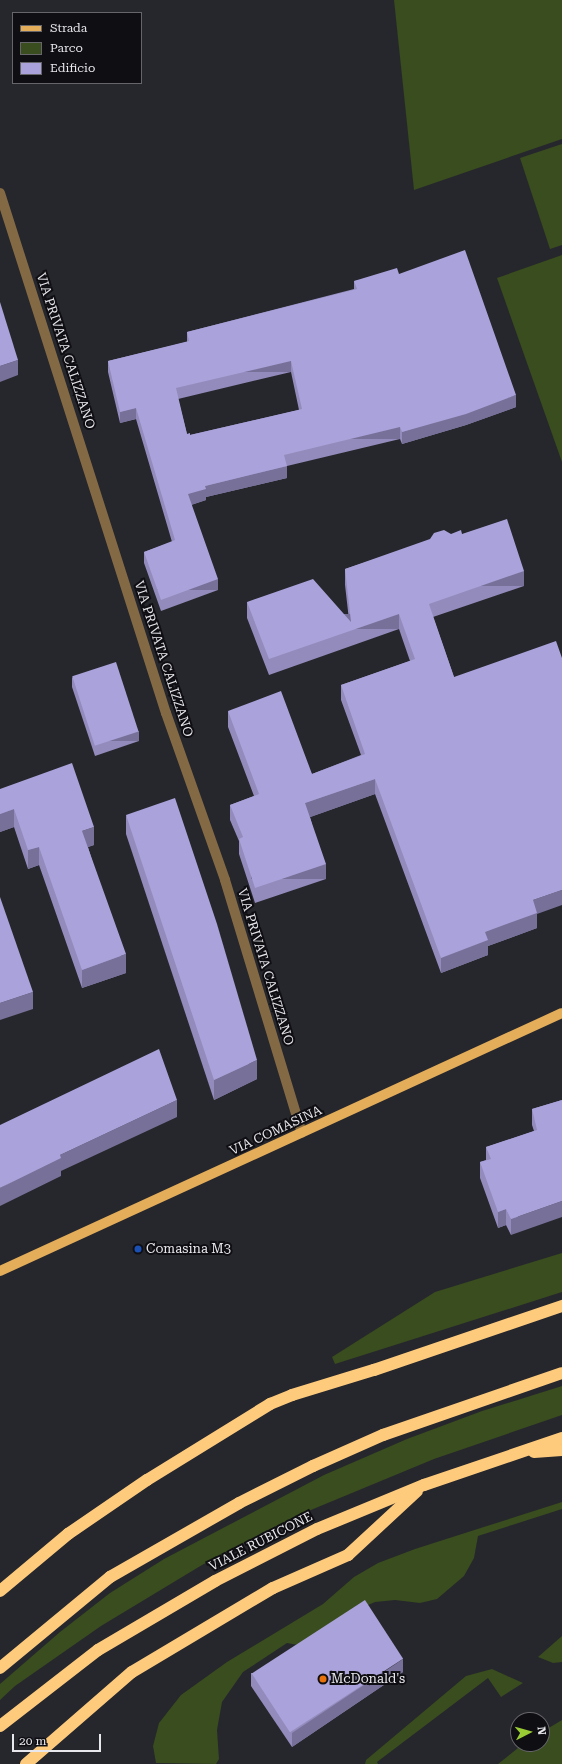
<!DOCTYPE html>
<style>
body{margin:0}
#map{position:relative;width:562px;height:1764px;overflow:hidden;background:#26262d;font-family:"Roboto Serif",serif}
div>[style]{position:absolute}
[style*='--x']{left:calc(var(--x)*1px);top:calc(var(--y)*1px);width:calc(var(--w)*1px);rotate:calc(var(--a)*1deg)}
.green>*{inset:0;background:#394d1e}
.minor>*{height:10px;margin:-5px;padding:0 5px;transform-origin:5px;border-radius:5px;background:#846a44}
.major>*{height:10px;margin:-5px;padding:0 5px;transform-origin:5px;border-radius:5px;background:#e3ad59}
.highway>*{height:12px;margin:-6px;padding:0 6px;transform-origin:6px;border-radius:6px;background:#fecb7d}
.wall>*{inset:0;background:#928bbb}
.shaded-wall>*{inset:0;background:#777199;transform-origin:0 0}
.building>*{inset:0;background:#aaa2da;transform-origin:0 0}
.dots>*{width:11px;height:11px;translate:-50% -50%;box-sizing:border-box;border:2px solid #0f0f13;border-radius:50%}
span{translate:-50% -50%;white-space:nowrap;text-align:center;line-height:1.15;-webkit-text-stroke:4px #0f0f13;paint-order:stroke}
.street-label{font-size:13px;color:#e7e7ec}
.poi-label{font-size:13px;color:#e7e7ec}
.left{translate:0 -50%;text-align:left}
.legend{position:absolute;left:12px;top:12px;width:130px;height:72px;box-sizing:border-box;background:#0f0f13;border:1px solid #65656a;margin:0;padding:5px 7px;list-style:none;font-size:12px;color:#e7e7ec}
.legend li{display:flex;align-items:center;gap:8px;height:20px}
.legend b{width:20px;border:1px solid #65656a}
.north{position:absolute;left:510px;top:1712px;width:40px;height:40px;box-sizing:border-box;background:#0f0f13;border:1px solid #65656a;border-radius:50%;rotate:84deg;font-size:11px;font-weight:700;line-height:16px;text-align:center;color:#e7e7ec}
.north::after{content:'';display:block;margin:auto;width:14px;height:18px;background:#99cb35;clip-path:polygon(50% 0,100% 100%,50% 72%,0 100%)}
.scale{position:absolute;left:12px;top:1734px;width:89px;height:18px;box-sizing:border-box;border:2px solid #e7e7ec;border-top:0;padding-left:5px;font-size:12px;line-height:14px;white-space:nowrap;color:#e7e7ec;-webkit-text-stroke:3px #0f0f13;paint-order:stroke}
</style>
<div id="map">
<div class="green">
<i style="clip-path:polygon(394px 0,562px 0,562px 139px,414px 190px)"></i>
<i style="clip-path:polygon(562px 144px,562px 245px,550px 249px,520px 158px)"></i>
<i style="clip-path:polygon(562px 255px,562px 462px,497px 278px)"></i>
<i style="clip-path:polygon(562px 1253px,562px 1292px,335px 1364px,332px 1357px,435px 1292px)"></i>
<i style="clip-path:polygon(562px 1386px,562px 1415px,434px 1459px,294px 1517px,202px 1565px,101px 1626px,15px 1686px,0 1700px,0 1684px,60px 1632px,110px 1593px,164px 1559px,324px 1475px,407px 1439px,482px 1411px)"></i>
<i style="clip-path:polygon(562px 1502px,562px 1509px,478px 1536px,474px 1558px,464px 1576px,437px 1599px,420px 1603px,395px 1600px,375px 1602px,348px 1614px,298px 1645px,287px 1643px,243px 1672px,222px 1702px,217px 1730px,219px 1759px,216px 1764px,156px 1763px,153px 1746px,159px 1723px,181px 1695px,227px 1662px,323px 1604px,354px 1577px,378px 1563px,415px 1549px)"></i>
<i style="clip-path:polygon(562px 1636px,562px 1662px,553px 1663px,538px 1657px)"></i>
<i style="clip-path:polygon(492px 1669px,523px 1683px,501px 1697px,488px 1678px,377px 1762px,378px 1764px,365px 1764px,366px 1760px,466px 1676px)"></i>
<i style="clip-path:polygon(562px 1720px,562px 1764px,498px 1764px,523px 1744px,542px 1744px,542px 1732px)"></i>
</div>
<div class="minor">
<i style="--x:0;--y:193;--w:546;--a:72.3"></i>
<i style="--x:166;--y:713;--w:177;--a:70.5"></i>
<i style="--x:225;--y:880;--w:264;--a:73.1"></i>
</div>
<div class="major">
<i style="--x:0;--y:1271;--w:618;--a:-24.66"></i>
</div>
<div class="highway">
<i style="--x:534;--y:1452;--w:28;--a:-4"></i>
<i style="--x:0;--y:1591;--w:89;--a:-40"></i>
<i style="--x:68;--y:1534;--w:96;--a:-34.4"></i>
<i style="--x:147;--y:1480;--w:145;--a:-31.7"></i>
<i style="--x:270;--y:1404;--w:24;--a:-22"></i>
<i style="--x:292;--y:1395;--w:86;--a:-17"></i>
<i style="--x:374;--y:1370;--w:199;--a:-18.8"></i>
<i style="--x:0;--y:1668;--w:143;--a:-39.6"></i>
<i style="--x:110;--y:1577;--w:149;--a:-29.8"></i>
<i style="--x:239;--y:1503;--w:83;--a:-26.6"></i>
<i style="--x:313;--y:1466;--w:77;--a:-23.9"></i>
<i style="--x:383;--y:1435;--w:189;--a:-19.1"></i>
<i style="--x:0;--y:1726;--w:124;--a:-37.8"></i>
<i style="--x:98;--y:1650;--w:136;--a:-30.5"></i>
<i style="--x:215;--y:1581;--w:114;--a:-27"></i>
<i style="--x:317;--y:1529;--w:116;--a:-22.4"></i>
<i style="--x:424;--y:1485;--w:146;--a:-18.8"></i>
<i style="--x:26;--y:1764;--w:140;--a:-41"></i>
<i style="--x:132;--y:1672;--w:164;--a:-30.8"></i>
<i style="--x:273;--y:1588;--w:82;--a:-23.7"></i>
<i style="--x:348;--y:1555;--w:94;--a:-42.8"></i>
</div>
<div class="wall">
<i style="clip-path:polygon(evenodd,399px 274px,516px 407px,466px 425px,402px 444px,400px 439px,287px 466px,287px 478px,206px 497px,206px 500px,191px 505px,218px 590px,161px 611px,144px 563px,144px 552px,172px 542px,136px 419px,120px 423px,108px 372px,108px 361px,187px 342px,187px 332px,354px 289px,354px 281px,399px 274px,291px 372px,299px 410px,190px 435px,187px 434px,178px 399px,291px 372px)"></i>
<i style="clip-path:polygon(451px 534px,462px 534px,524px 586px,433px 617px,537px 914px,537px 928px,488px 946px,488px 955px,441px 973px,375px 794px,310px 817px,326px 879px,255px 903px,239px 854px,239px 841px,230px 820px,230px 805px,254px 796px,228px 727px,228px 711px,312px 774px,361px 755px,341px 700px,341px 685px,410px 661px,399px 629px,269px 675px,247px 618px,247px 602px,349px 620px,345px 585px,345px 569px)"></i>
<i style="clip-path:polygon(72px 677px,139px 741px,95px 756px,72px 687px)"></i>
<i style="clip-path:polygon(0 789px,94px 845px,88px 847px,126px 973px,82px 988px,39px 865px,28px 869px,14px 827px,0 832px)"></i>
<i style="clip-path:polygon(126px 815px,257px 1079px,214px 1100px,126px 834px)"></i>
<i style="clip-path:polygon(562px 1100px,511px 1235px,506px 1225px,498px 1228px,480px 1178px,480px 1162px,486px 1160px,486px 1147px,534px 1131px,532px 1125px,532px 1109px)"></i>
<i style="clip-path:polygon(403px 1672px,292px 1747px,251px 1686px,251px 1673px)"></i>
</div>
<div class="shaded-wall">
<i style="clip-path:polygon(18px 360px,18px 375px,0 382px,0 366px)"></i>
<i style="left:291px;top:361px;width:11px;height:118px;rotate:90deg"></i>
<i style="clip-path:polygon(516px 395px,516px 407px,466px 425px,402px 444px,402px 432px)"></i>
<i style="clip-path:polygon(136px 408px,136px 419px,120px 423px,120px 412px)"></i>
<i style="left:400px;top:427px;width:12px;height:119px;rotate:90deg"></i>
<i style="clip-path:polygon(287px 466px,287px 478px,206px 497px,206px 500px,188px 506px,188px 494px,205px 486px)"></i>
<i style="left:524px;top:571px;width:15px;height:101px;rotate:90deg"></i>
<i style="left:218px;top:579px;width:11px;height:61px;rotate:90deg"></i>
<i style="left:399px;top:614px;width:15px;height:138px;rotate:90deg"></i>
<i style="left:139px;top:731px;width:10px;height:46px;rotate:90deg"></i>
<i style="clip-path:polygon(375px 779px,375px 794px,305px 819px,305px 803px)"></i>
<i style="clip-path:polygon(14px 809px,14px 827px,0 832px,0 814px)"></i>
<i style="clip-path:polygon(94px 827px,94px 845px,82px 849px,82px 831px)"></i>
<i style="clip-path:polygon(39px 847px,39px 865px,28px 869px,28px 850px)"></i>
<i style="left:326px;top:864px;width:15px;height:75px;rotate:90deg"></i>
<i style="clip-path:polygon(562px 890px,562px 905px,537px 914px,537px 928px,488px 946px,488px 955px,441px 973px,441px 958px,485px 932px,533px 900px)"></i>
<i style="clip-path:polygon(126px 954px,126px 973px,82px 988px,82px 970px)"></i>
<i style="clip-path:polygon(33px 992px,33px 1009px,0 1020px,0 1003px)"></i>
<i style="clip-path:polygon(257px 1060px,257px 1079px,214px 1100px,214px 1080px)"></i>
<i style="clip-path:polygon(177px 1100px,177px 1117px,61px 1171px,61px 1176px,0 1206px,0 1188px,60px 1155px)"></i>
<i style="clip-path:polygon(562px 1201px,562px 1217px,511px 1235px,511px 1219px)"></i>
<i style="clip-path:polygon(506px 1209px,506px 1225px,498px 1228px,498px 1212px)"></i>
<i style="clip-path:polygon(403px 1659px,403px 1672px,292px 1747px,292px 1733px)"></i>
</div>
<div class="building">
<i style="clip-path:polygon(evenodd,465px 250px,516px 395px,466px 414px,402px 432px,400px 427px,284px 455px,287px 466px,205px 486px,206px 489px,188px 494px,218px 579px,161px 600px,144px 552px,175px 540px,136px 408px,120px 412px,108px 361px,189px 341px,187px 332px,357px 289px,354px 281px,397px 268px,399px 274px,465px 250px,291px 361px,302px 409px,190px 435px,190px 433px,187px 434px,176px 388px,291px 361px)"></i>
<i style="clip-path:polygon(0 302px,18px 360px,0 366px)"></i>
<i style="clip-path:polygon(507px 519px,524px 571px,429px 604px,454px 677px,556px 641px,562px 658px,562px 890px,533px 900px,537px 913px,485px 932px,488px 940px,441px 958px,375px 779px,305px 803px,326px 864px,255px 888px,239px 839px,243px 837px,230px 805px,259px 794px,228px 711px,281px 691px,312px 774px,365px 754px,341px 685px,415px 659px,399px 614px,269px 659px,247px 602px,313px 579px,351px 622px,345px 569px,430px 539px,434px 533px,444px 530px,451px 534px,461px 530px,462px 534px)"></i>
<i style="left:116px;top:662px;width:73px;height:46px;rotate:72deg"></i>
<i style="clip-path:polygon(72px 763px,94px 827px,82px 831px,126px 954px,82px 970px,39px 847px,28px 850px,14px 809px,0 814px,0 789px)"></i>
<i style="clip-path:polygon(175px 798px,217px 924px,257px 1060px,214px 1080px,126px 815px)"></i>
<i style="clip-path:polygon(0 897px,33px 992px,0 1003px)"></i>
<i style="clip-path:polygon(159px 1049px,177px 1100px,60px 1155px,61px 1158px,0 1188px,0 1125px)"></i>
<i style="clip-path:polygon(562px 1100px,562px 1201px,511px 1219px,506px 1209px,498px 1212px,480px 1162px,491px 1159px,486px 1147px,537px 1130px,532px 1109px)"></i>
<i style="left:365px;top:1600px;width:70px;height:135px;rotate:57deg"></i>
</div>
<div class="dots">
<i style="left:138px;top:1249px;background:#1a4fb4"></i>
<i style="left:323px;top:1679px;background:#e8710a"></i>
</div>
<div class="street-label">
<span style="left:65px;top:351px;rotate:72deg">VIA PRIVATA CALIZZANO</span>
<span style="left:163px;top:659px;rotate:72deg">VIA PRIVATA CALIZZANO</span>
<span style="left:265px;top:967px;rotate:73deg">VIA PRIVATA CALIZZANO</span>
<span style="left:276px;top:1131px;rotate:-25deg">VIA COMASINA</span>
<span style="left:261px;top:1542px;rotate:-27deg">VIALE RUBICONE</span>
</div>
<div class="poi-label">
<span class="left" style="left:146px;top:1249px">Comasina M3</span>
<span class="left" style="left:331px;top:1679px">McDonald's</span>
</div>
<ul class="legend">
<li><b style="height:5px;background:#e3ad59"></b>Strada</li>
<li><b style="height:11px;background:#394d1e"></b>Parco</li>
<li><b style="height:11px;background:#aaa2da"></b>Edificio</li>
</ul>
<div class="north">N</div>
<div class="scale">20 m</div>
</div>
